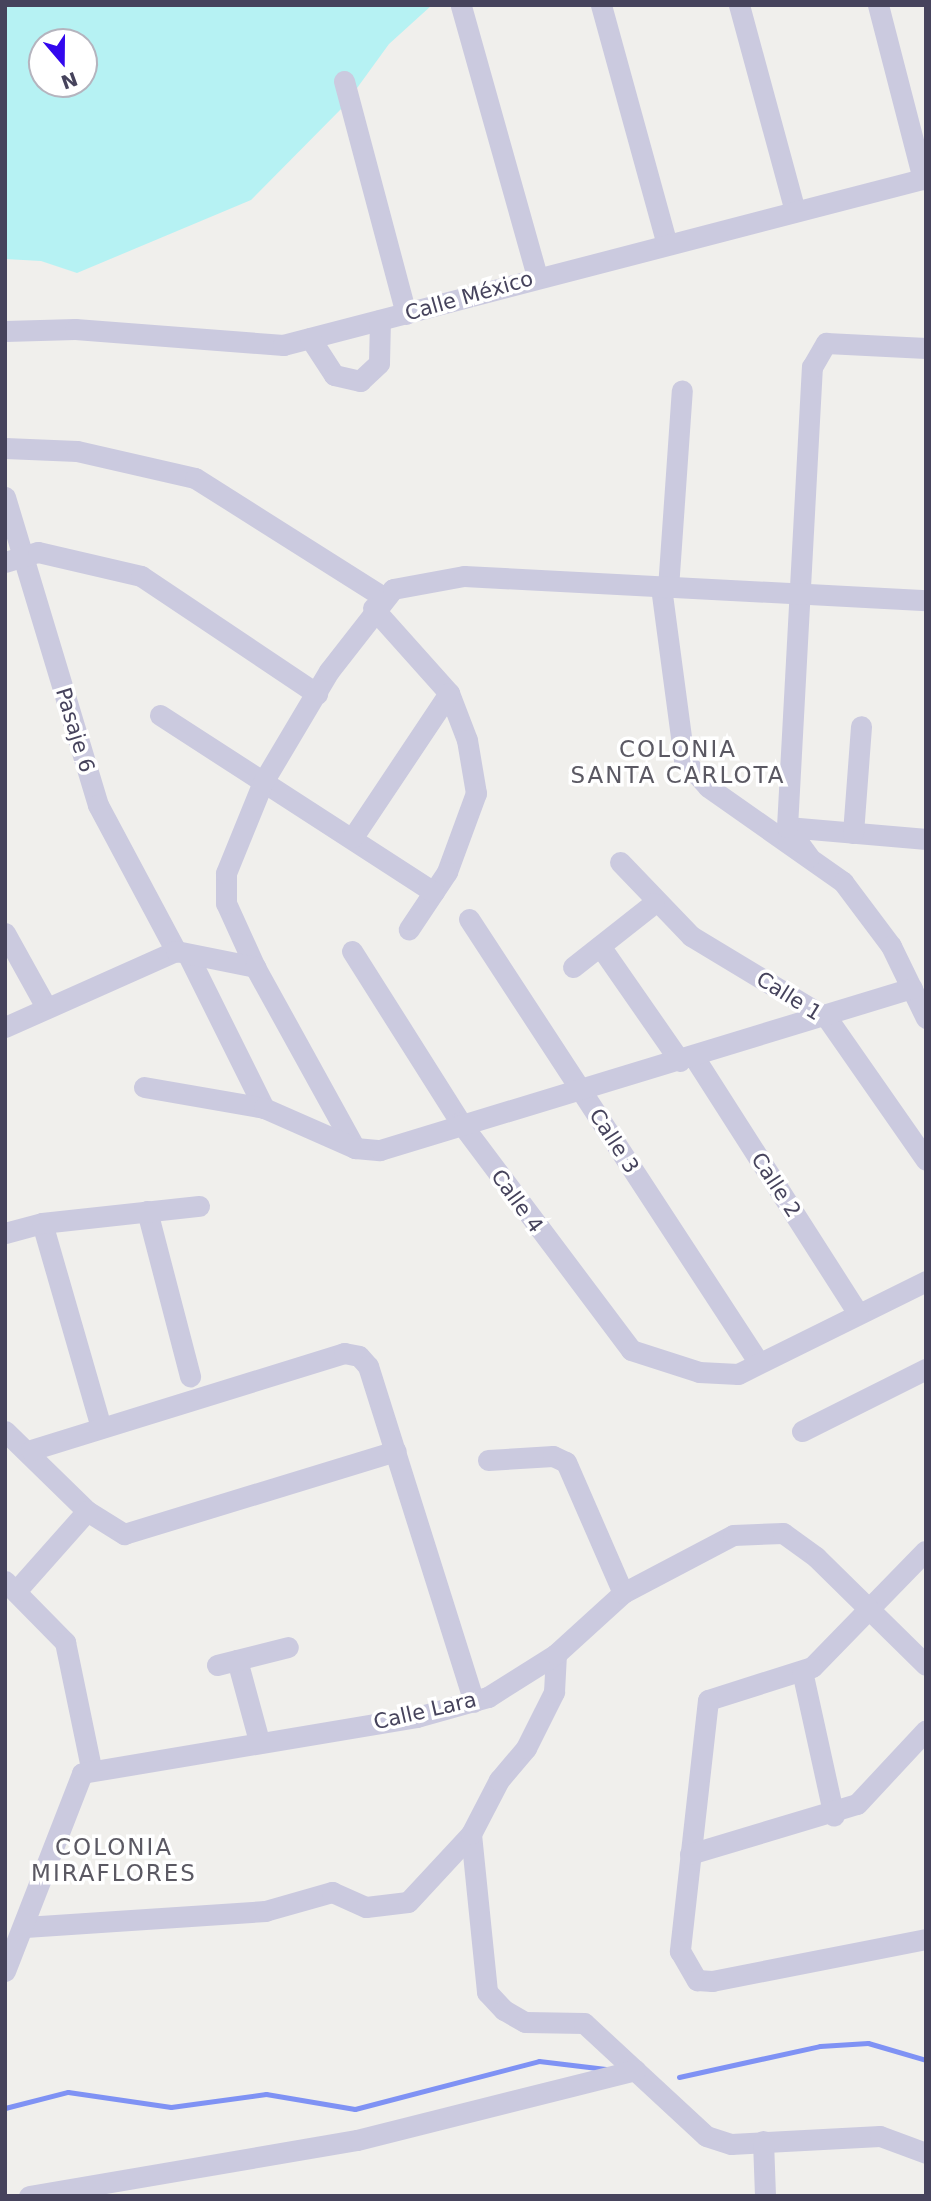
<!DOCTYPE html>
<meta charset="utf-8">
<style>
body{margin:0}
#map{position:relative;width:931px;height:2201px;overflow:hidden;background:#f0efec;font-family:"DejaVu Sans",sans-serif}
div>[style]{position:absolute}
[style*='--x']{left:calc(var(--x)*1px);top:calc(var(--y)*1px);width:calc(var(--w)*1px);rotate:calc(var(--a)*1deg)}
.green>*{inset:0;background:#b6f2f3}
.stream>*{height:5px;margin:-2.5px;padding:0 2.5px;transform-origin:2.5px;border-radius:2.5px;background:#7f92f4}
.minor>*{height:21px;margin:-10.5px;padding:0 10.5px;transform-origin:10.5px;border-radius:10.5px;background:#cbcadf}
span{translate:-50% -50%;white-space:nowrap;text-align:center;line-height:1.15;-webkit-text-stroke:7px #fff;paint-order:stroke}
.street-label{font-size:21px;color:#46435c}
.neighbourhood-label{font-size:23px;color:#5b5963;letter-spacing:2px}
.frame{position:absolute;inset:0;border:7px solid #46435c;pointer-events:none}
.north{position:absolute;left:28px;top:28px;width:70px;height:70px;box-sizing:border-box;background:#fff;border:2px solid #b5b4be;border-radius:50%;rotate:160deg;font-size:19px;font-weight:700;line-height:28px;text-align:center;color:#46435c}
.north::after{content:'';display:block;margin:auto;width:24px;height:32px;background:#3308ee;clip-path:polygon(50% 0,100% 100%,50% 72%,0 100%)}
</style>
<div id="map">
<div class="green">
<i style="clip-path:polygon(evenodd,5px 5px,432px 5px,389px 44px,344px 106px,251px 200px,77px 273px,41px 261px,5px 259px,5px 5px,42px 42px,84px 42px,84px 84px,42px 84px,42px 42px)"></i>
</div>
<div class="stream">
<i style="--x:679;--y:2077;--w:144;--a:-12.4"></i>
<i style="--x:820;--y:2046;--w:48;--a:-3.6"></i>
<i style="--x:868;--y:2043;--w:60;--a:16.3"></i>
<i style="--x:5;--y:2108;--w:65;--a:-14.3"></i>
<i style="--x:68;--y:2092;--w:104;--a:8.3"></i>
<i style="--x:171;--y:2107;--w:96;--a:-7.8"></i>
<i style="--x:266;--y:2094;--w:90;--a:9.6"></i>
<i style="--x:355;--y:2109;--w:190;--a:-14.6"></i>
<i style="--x:539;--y:2061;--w:67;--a:6.8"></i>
</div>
<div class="minor">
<i style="--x:601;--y:5;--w:245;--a:74.6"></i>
<i style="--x:739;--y:5;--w:213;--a:74.8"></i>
<i style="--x:878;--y:5;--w:180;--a:75.5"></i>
<i style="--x:461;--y:6;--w:281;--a:74.3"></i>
<i style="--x:344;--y:81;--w:241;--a:75.1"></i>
<i style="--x:5;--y:331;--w:70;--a:-1.6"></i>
<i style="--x:75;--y:329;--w:209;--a:4.4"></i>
<i style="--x:283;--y:345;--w:664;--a:-14.56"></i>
<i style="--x:310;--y:338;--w:44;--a:57"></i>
<i style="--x:334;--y:375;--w:27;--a:13"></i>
<i style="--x:360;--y:381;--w:26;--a:-43"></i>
<i style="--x:379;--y:363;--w:43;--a:-88.7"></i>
<i style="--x:5;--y:448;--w:72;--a:2.4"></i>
<i style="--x:77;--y:451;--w:121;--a:12.9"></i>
<i style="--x:195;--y:478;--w:221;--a:32.3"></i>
<i style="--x:5;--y:497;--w:322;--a:73.2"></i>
<i style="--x:98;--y:805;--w:166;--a:61.9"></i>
<i style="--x:5;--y:562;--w:34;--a:-17"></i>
<i style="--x:38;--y:552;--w:106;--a:13.1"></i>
<i style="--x:141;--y:576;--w:212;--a:33.8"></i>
<i style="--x:661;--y:587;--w:175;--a:82.4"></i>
<i style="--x:684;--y:760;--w:36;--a:48"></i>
<i style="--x:708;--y:787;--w:165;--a:35.1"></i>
<i style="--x:843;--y:882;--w:80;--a:53.1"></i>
<i style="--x:891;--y:946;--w:80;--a:64.1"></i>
<i style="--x:668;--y:588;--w:198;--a:-86"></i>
<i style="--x:373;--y:608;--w:114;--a:48.2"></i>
<i style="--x:449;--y:693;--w:50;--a:69"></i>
<i style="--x:467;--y:740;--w:54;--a:80.4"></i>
<i style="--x:476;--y:793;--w:84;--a:110.2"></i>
<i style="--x:447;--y:872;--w:69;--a:123.7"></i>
<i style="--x:160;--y:715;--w:326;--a:32.9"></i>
<i style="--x:787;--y:827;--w:140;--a:4.9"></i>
<i style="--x:853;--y:833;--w:107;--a:-85.7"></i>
<i style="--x:353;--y:837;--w:173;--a:-56.3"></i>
<i style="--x:809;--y:857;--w:37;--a:-126"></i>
<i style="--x:787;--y:827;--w:461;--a:-86.9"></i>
<i style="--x:812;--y:367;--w:28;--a:-60"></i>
<i style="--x:826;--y:343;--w:100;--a:2.9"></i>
<i style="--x:620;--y:862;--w:103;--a:46.2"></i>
<i style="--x:691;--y:936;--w:159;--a:31.1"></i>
<i style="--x:827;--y:1018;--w:173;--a:55.1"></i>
<i style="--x:469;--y:919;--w:530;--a:56.85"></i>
<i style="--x:5;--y:933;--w:85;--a:61"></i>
<i style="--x:600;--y:946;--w:140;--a:55.2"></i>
<i style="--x:352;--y:951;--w:202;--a:57.7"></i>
<i style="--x:460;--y:1122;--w:285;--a:53.1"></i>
<i style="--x:631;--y:1350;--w:71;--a:17.9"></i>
<i style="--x:699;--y:1372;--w:39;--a:3"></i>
<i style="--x:738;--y:1374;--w:210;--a:-26.3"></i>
<i style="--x:188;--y:955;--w:171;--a:63.6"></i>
<i style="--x:255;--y:967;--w:70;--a:-114.4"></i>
<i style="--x:226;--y:903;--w:30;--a:-90"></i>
<i style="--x:226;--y:873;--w:98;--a:-67.9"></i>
<i style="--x:263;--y:782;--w:129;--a:-59.3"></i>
<i style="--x:329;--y:671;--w:104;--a:-52"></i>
<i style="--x:393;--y:589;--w:72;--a:-10.4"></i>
<i style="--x:464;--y:576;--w:463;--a:3"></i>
<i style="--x:573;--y:967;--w:103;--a:-38.3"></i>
<i style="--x:5;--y:1027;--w:187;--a:-24"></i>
<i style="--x:176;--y:951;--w:81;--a:11.4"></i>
<i style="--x:255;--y:967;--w:207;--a:61.1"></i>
<i style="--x:694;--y:1057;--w:304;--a:57.4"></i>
<i style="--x:144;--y:1087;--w:122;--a:9.9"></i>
<i style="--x:264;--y:1108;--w:99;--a:23.7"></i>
<i style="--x:355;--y:1148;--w:25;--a:5"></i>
<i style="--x:380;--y:1150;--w:556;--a:-16.94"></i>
<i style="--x:147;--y:1211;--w:171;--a:75.4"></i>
<i style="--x:42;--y:1223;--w:212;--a:73.9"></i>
<i style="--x:5;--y:1233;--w:38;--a:-15"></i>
<i style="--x:42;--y:1223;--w:158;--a:-6.2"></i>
<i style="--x:5;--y:1431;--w:115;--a:44.3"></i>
<i style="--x:87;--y:1511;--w:44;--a:31.9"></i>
<i style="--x:124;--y:1534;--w:284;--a:-17"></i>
<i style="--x:802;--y:1431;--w:139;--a:-26.6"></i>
<i style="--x:31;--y:1450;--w:328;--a:-17.2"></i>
<i style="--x:344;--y:1353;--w:15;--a:11"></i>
<i style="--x:359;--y:1356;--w:13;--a:48"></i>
<i style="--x:368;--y:1366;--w:352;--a:72.5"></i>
<i style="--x:488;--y:1460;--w:65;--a:-3.5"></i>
<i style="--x:553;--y:1456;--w:14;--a:25"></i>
<i style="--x:566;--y:1462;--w:143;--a:66.5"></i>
<i style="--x:925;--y:1551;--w:162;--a:134.2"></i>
<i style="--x:812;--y:1667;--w:109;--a:162.4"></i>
<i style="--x:708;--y:1700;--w:253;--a:96.4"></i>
<i style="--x:680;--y:1951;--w:34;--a:60"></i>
<i style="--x:697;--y:1980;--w:15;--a:4"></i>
<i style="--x:712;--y:1981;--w:218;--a:-11.1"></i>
<i style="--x:5;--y:1581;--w:86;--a:45.5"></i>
<i style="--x:65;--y:1642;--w:129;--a:78.3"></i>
<i style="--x:16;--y:1591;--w:107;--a:-48.4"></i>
<i style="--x:237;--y:1660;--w:84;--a:74.8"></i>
<i style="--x:217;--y:1665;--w:73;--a:-14.2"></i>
<i style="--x:802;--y:1671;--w:148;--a:77.6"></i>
<i style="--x:471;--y:1834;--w:159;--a:84.2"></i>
<i style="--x:487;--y:1992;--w:25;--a:47"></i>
<i style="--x:504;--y:2010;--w:24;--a:30"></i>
<i style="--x:525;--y:2022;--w:59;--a:1"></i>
<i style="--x:584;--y:2023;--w:166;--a:42.8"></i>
<i style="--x:706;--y:2136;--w:26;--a:18"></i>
<i style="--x:731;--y:2144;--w:149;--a:-3.1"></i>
<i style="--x:880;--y:2136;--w:49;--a:20.3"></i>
<i style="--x:690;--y:1854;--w:174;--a:-16.7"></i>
<i style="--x:857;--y:1804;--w:101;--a:-47"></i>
<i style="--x:25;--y:1927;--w:241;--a:-3.8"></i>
<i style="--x:265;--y:1911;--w:70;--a:-15.8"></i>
<i style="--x:332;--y:1892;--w:37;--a:24"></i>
<i style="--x:366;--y:1907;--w:42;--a:-6.8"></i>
<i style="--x:408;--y:1902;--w:93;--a:-47.2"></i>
<i style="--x:471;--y:1834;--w:61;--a:-62.6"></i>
<i style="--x:499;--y:1780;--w:42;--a:-49.8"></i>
<i style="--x:526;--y:1748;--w:63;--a:-63.4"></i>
<i style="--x:554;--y:1692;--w:38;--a:-87"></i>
<i style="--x:5;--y:1971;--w:212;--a:-68.7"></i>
<i style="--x:82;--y:1773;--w:340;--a:-9.5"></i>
<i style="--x:417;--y:1717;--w:74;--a:-15.7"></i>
<i style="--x:488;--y:1697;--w:80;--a:-32.3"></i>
<i style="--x:556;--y:1654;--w:91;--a:-42.3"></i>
<i style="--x:623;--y:1593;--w:124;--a:-27.8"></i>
<i style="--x:733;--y:1535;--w:50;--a:-2.3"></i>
<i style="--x:783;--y:1533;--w:41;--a:36"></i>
<i style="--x:816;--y:1557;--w:154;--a:44.5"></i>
<i style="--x:763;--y:2141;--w:55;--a:87.9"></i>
<i style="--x:29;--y:2196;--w:333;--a:-9.7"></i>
<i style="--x:357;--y:2140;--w:287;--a:-14.1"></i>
</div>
<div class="street-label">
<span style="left:469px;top:296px;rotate:-16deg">Calle México</span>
<span style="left:75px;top:730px;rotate:73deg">Pasaje 6</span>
<span style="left:789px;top:996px;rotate:32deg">Calle 1</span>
<span style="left:614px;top:1141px;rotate:57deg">Calle 3</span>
<span style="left:776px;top:1185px;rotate:57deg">Calle 2</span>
<span style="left:517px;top:1201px;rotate:54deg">Calle 4</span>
<span style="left:425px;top:1711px;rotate:-13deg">Calle Lara</span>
</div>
<div class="neighbourhood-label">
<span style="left:678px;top:762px">COLONIA<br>SANTA CARLOTA</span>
<span style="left:114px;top:1860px">COLONIA<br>MIRAFLORES</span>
</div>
<div class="frame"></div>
<div class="north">N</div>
</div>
